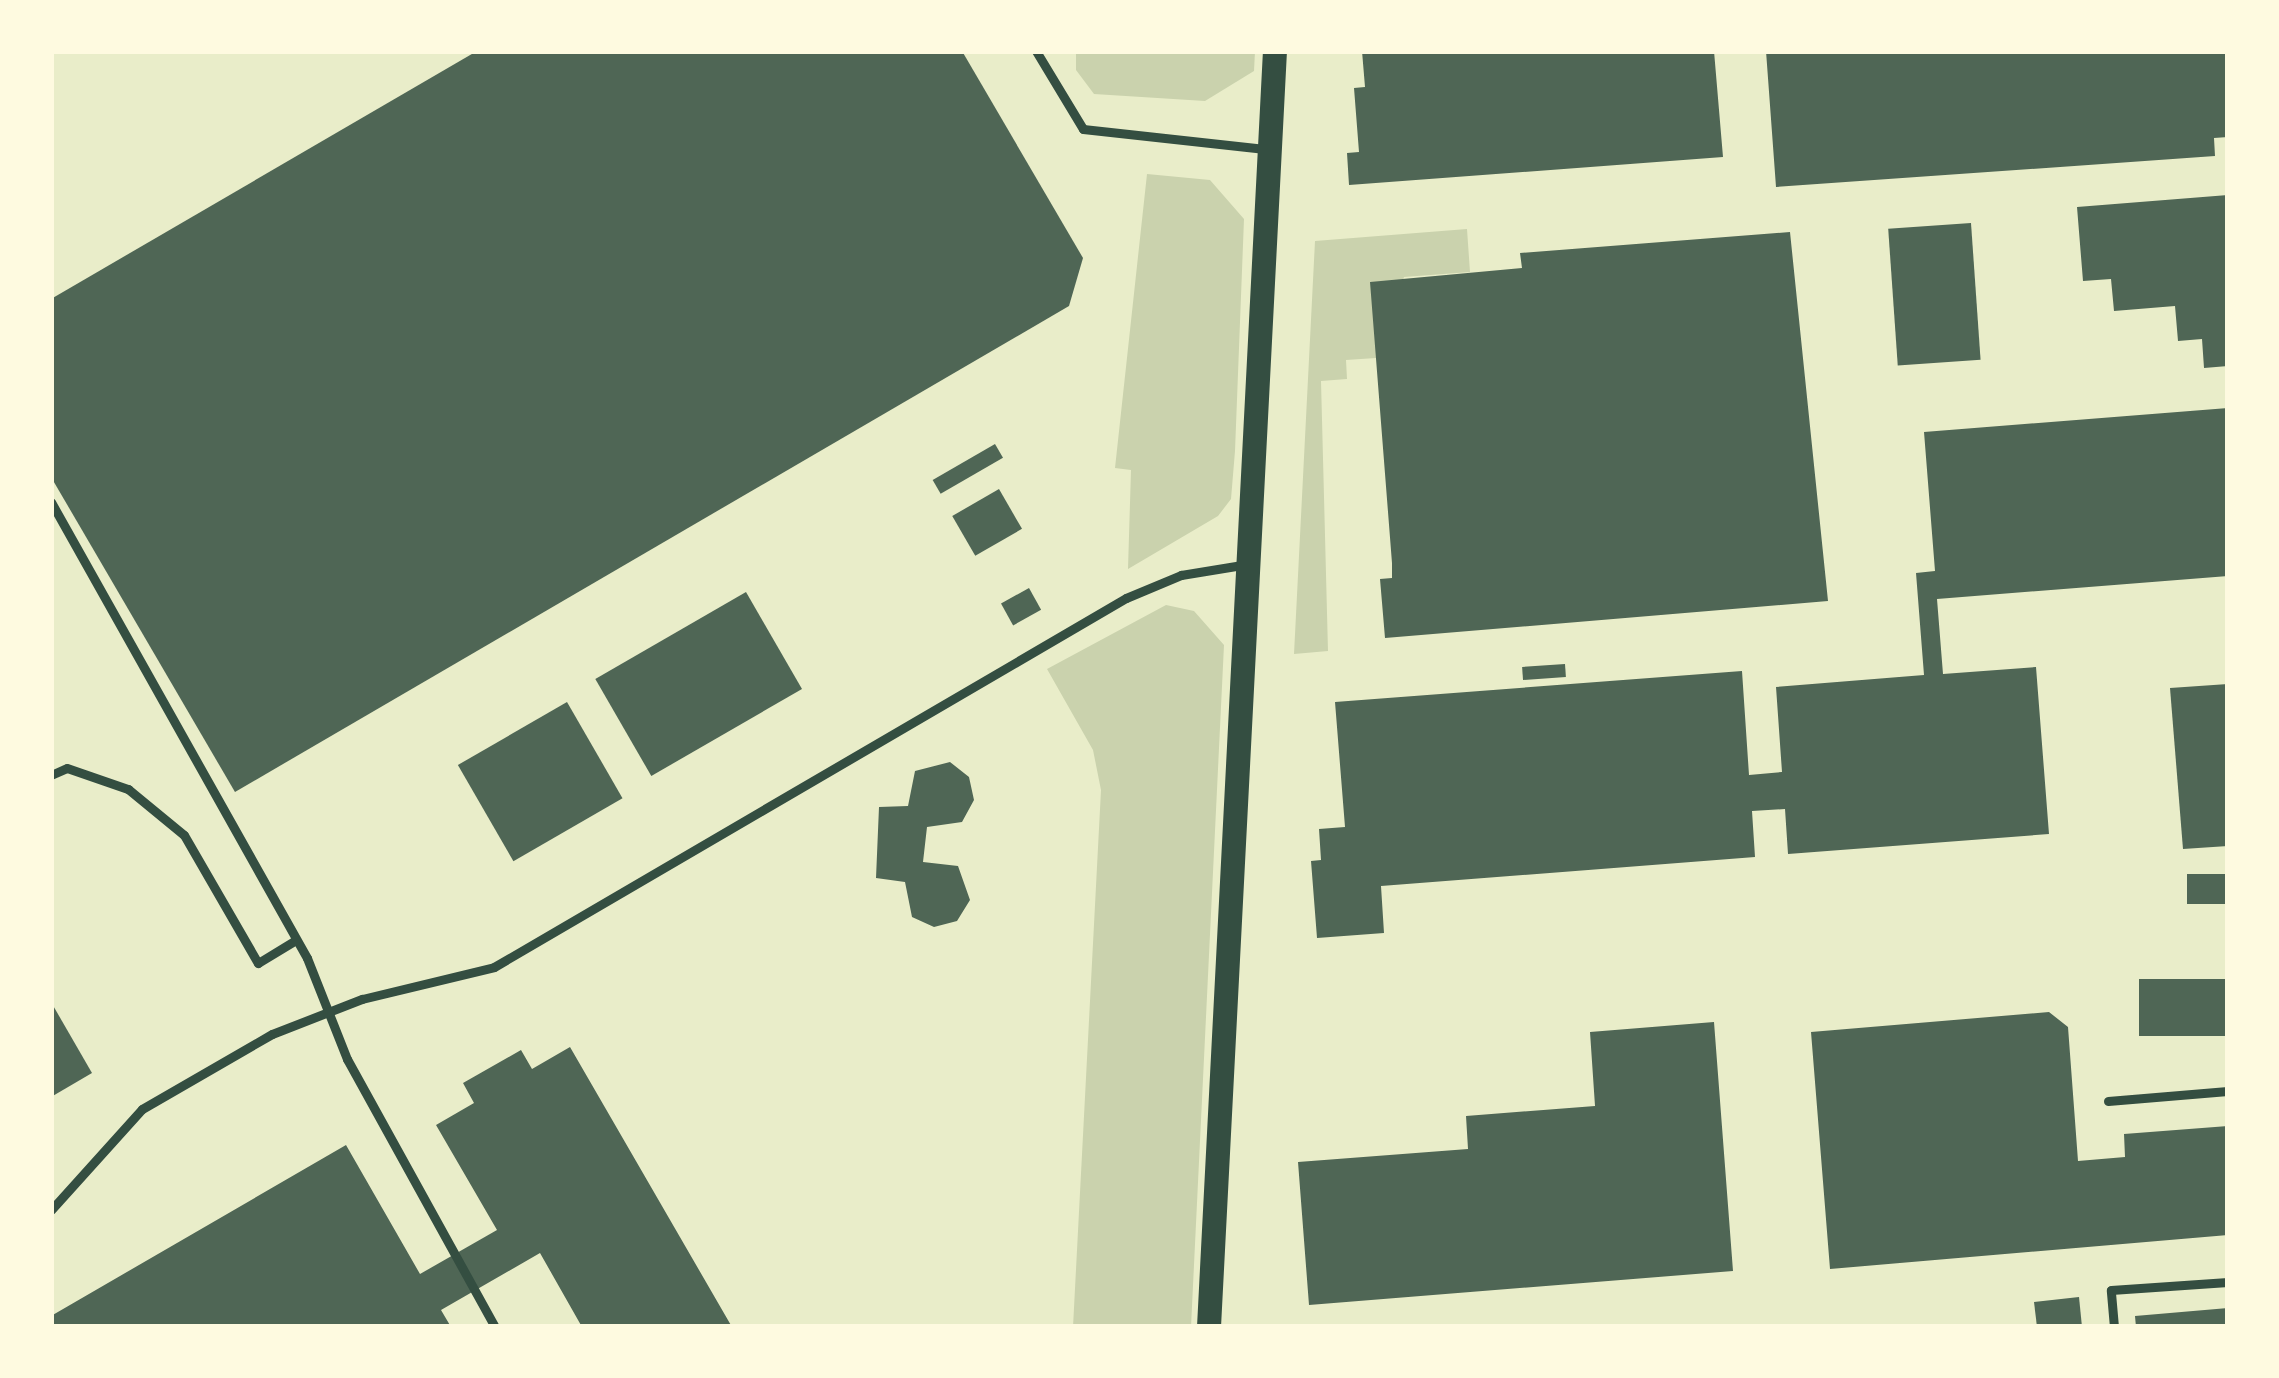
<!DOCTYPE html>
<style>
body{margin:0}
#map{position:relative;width:2279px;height:1378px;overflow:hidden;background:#e9edc9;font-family:"IBM Plex Sans",sans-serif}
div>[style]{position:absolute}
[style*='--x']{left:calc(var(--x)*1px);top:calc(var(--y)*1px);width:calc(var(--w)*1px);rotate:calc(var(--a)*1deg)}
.green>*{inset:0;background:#cad2ad}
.building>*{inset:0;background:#4f6655;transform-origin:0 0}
.service>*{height:9px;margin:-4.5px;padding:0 4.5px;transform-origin:4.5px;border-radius:4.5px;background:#344e41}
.secondary>*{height:24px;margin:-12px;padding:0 12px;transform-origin:12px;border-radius:12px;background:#344e41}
span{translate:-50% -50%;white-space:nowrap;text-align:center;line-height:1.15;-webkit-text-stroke:10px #fefae0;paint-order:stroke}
.frame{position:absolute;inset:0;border:54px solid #fefae0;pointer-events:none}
</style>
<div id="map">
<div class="green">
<i style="clip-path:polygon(1076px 51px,1255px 51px,1254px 71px,1205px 101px,1094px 94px,1076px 70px)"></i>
<i style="clip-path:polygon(1147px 174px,1210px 180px,1244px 219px,1235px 451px,1231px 499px,1218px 516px,1128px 569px,1131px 470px,1115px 468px)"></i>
<i style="clip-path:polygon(1467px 229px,1470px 272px,1404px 277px,1376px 358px,1346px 360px,1347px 379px,1321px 381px,1328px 651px,1294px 654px,1315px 241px)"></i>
<i style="clip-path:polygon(1166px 605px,1194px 611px,1224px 645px,1191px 1327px,1073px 1327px,1101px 790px,1093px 750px,1047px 669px)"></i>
</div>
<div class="building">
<i style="clip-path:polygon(477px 51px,962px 51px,1083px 258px,1069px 306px,235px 792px,51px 477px,51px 299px)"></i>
<i style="clip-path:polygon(1362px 51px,1714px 51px,1723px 157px,1349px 185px,1347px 153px,1359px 152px,1354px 88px,1365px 87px)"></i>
<i style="clip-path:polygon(1766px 51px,2228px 51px,2228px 137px,2214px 138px,2215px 156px,1776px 187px)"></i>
<i style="clip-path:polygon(2228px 195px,2228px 366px,2204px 368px,2202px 339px,2178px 341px,2175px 306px,2114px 311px,2111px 279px,2083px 281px,2077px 207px)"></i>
<i style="left:1971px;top:223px;width:137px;height:83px;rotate:86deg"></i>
<i style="clip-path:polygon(1790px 232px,1828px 601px,1385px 638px,1380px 579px,1392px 578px,1392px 563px,1370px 282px,1522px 268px,1520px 253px)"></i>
<i style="clip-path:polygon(2228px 408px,2228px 576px,1937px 599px,1943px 674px,2036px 667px,2049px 834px,1788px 854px,1785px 809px,1752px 811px,1755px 857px,1381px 886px,1384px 933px,1317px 938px,1311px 861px,1321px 860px,1319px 829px,1345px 827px,1335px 702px,1742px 671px,1749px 775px,1782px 772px,1776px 687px,1924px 675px,1916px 573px,1935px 571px,1924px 432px)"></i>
<i style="left:995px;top:444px;width:16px;height:72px;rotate:60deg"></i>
<i style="left:999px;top:489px;width:46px;height:54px;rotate:60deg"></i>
<i style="left:1029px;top:588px;width:25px;height:32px;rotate:61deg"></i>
<i style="left:746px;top:592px;width:112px;height:174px;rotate:60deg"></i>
<i style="left:1565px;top:664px;width:13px;height:43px;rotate:86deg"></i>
<i style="clip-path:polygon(2228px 684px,2228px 846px,2183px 849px,2170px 688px)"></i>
<i style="left:567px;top:702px;width:111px;height:126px;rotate:60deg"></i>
<i style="clip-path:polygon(950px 762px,969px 777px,974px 800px,962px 822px,927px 827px,923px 862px,958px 866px,970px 900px,957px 921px,934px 927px,912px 917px,905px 882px,876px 878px,879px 807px,908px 806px,915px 771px)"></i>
<i style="left:2228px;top:874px;width:30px;height:41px;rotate:90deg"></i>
<i style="left:2228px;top:979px;width:57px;height:89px;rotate:90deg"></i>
<i style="clip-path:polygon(51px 1002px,92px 1073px,51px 1097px)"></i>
<i style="clip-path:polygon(2049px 1012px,2068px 1027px,2078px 1161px,2125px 1157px,2124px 1134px,2228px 1126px,2228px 1235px,1830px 1269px,1811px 1032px)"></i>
<i style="clip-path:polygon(1714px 1022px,1733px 1271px,1309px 1305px,1298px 1162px,1468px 1149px,1466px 1116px,1595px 1106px,1590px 1032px)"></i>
<i style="clip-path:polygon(570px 1047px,732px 1327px,582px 1327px,540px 1253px,441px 1310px,451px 1327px,51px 1327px,51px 1316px,346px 1145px,420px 1274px,497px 1230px,436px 1125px,474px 1103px,463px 1083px,521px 1050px,532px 1069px)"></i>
<i style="clip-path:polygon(2079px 1297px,2082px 1327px,2037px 1327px,2034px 1302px)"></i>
<i style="clip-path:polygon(2228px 1308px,2228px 1327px,2136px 1327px,2135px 1316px)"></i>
</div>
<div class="service">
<i style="--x:1036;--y:51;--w:91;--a:58.9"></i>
<i style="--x:1083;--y:129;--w:183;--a:6.3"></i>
<i style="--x:51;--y:502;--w:523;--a:60.69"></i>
<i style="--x:307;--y:958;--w:109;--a:68.4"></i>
<i style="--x:347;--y:1059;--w:306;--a:61.1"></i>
<i style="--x:51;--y:775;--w:17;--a:-24"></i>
<i style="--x:67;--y:768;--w:65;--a:19"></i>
<i style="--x:128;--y:789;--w:72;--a:39.4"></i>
<i style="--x:184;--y:835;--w:148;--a:60"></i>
<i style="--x:258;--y:963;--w:44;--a:-31.2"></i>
<i style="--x:2108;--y:1101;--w:120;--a:-4.8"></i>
<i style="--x:51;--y:1210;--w:136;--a:-48"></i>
<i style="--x:142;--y:1109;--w:150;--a:-30"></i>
<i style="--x:272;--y:1034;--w:97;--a:-21.3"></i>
<i style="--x:362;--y:999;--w:136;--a:-13.6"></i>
<i style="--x:494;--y:967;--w:732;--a:-30.28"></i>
<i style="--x:1126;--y:598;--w:60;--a:-22.7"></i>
<i style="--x:1181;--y:575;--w:68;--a:-9.3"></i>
<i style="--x:2114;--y:1327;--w:37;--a:-95"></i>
<i style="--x:2111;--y:1290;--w:117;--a:-3.9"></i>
</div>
<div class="secondary">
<i style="--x:1209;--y:1327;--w:1278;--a:-87.04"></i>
</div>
<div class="frame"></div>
</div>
